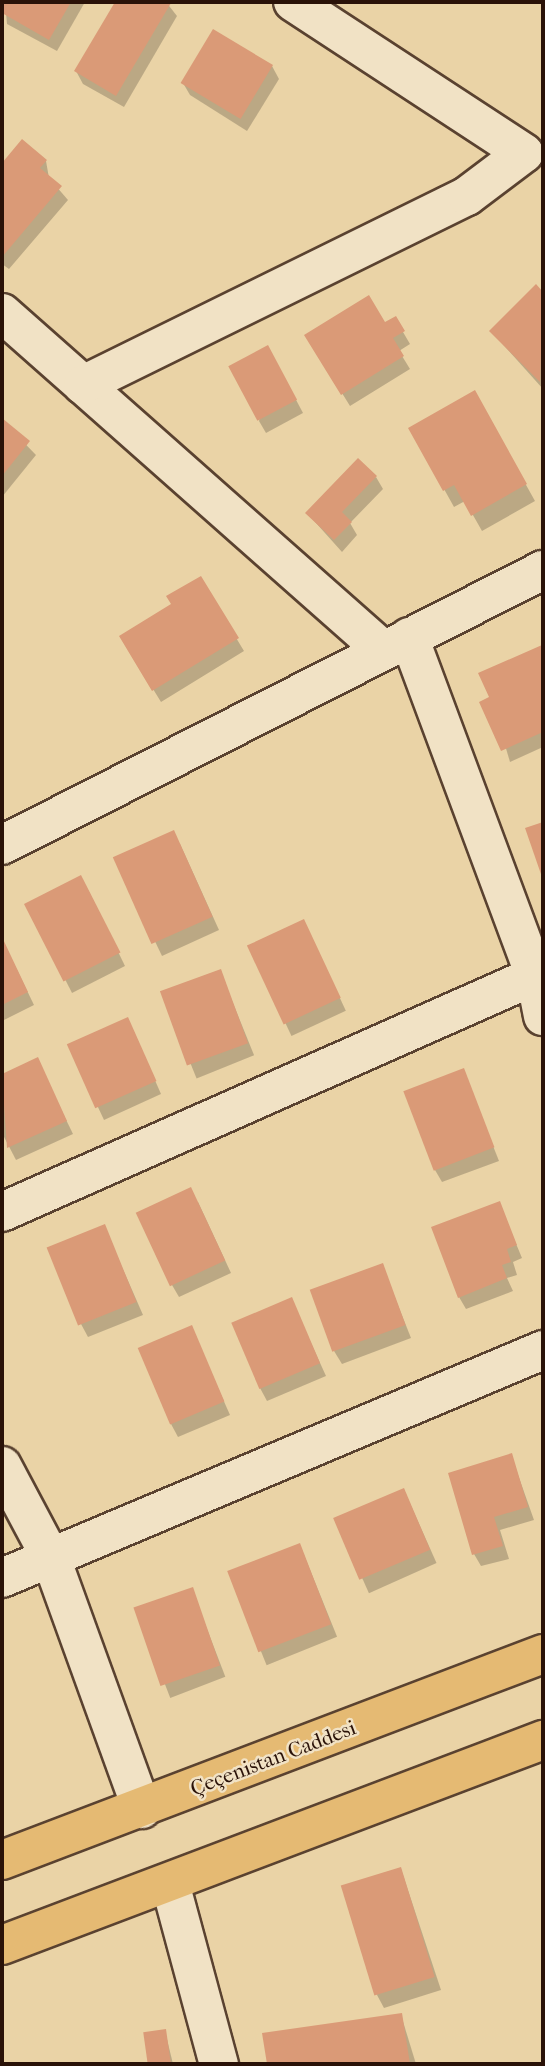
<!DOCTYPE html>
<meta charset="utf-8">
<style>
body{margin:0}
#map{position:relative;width:545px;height:2066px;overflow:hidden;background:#ead3a6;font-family:"IM FELL French Canon",serif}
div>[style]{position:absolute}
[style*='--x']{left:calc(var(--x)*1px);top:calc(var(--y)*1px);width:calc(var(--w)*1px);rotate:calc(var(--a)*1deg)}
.shadow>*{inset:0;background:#0003;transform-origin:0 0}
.building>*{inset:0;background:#da9a77;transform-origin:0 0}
.roads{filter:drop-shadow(2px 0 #5a4230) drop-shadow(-2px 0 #5a4230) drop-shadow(0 2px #5a4230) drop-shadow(0 -2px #5a4230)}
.street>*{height:38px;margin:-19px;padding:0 19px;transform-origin:19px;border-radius:19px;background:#f1e2c5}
.secondary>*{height:38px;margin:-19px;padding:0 19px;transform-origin:19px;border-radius:19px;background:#f1e2c5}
.primary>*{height:38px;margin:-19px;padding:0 19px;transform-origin:19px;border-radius:19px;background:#e5ba73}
span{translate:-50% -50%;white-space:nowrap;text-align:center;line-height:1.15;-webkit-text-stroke:5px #f1e2c5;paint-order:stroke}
.street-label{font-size:21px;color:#2a1208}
.frame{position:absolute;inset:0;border:4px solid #2a1208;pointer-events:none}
</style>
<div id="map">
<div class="shadow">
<i style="clip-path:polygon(5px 2px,85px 2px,57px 51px,7px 24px)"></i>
<i style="clip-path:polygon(117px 2px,166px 2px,177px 16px,124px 107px,83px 84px,76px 71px)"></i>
<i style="clip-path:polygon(272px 66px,279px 79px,247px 131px,190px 95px,183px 83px)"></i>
<i style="clip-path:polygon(22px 142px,46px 161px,49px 178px,68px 200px,9px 269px,2px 264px,2px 166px)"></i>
<i style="clip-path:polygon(536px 287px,543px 294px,543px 389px,491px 331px)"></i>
<i style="clip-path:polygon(384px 325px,403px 332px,410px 344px,399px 351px,410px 369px,350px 406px,314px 348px)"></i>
<i style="clip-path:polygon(275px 360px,303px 413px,266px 433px,259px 421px)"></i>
<i style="clip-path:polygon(475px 393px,535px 501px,482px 531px,465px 501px,454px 507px,410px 428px)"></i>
<i style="clip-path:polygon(2px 420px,36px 455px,2px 497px)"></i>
<i style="clip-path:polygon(376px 477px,383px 489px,350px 523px,357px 535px,342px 552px,307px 513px)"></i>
<i style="clip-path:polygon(200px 578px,244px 651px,161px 702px,121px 637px,173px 605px)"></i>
<i style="clip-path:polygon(541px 647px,543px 747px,510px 762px,491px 698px)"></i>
<i style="clip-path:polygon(180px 844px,219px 930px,162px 956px,115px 858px)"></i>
<i style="clip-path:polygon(88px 890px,125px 966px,72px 993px,27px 904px)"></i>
<i style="left:304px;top:921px;width:99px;height:60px;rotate:65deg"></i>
<i style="clip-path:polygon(2px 939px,34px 1005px,2px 1021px)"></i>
<i style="left:220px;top:971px;width:91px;height:62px;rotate:68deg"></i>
<i style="clip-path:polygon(134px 1032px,161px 1094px,104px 1120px,69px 1045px)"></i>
<i style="clip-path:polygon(37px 1060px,73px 1134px,16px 1160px,2px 1133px,2px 1076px)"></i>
<i style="clip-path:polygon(463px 1070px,499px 1161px,442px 1182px,435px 1170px)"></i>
<i style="clip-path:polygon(198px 1202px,231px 1273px,179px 1297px,172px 1285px)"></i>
<i style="clip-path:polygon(499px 1203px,522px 1258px,513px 1262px,517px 1275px,507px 1278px,513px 1291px,466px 1309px,459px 1297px)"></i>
<i style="clip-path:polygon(104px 1226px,143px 1315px,88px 1337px,81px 1324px)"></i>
<i style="clip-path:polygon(382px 1265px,411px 1338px,342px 1364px,334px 1351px)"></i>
<i style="clip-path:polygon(291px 1299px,326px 1376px,267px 1401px,260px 1388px)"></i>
<i style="clip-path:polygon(191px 1327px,230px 1415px,178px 1437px,171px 1424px)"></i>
<i style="clip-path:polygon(511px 1455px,534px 1520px,500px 1530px,509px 1559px,481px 1566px,474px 1554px)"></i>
<i style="left:404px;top:1490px;width:80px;height:74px;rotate:66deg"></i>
<i style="left:300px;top:1545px;width:99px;height:76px;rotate:68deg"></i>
<i style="left:192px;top:1590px;width:93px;height:59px;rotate:69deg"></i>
<i style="clip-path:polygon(401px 1869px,441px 1990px,384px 2008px,377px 1995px)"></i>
<i style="clip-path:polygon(401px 2015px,416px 2064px,268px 2064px,264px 2035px)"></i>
<i style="clip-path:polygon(165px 2031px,173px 2064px,150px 2064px,145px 2035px)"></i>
</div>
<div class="building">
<i style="clip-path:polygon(3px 2px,71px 2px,49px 40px,2px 13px)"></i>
<i style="clip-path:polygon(115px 2px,171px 3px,116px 96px,74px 71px)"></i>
<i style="left:213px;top:29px;width:70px;height:63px;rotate:31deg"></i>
<i style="clip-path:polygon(22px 139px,47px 160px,40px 168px,62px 186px,2px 257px,2px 163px)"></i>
<i style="clip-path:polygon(536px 284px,543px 292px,540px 382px,489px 331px)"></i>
<i style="clip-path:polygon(369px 295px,385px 322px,396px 316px,405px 331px,393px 338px,404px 356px,341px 395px,304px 335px)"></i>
<i style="left:268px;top:345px;width:62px;height:45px;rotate:62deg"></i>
<i style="clip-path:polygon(475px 390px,527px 484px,471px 516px,454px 485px,443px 491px,408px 428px)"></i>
<i style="clip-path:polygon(2px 418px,30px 441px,2px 476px)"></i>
<i style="clip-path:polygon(358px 458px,377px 476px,342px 512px,352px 522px,334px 540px,305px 513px)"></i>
<i style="clip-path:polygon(201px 576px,239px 638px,152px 691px,119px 636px,171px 604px,166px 596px)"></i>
<i style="clip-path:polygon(542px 645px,543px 732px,501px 751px,479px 702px,489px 697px,478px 673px)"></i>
<i style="clip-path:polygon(543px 822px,543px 880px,525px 828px)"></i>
<i style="left:174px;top:830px;width:95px;height:67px;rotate:66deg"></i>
<i style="left:81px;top:875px;width:87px;height:64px;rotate:63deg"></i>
<i style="left:304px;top:919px;width:87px;height:63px;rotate:65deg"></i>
<i style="clip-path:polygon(2px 937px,28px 992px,2px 1005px)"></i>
<i style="left:221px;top:969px;width:79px;height:65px;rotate:70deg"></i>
<i style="left:128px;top:1017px;width:70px;height:67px;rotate:66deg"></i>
<i style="clip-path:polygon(38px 1057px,67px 1121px,7px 1148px,2px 1074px)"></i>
<i style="left:464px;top:1068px;width:85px;height:65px;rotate:69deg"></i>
<i style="left:191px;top:1187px;width:81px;height:61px;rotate:65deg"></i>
<i style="clip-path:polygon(500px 1201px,517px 1245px,507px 1249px,511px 1262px,502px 1265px,507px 1278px,458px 1298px,431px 1227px)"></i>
<i style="left:105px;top:1224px;width:84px;height:63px;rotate:68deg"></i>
<i style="left:383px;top:1263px;width:66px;height:78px;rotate:70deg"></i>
<i style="left:292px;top:1297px;width:72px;height:66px;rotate:67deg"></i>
<i style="left:192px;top:1325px;width:83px;height:59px;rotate:67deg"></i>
<i style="clip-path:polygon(512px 1453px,528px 1507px,494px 1517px,503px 1546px,472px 1555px,448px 1473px)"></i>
<i style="left:404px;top:1488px;width:67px;height:77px;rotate:67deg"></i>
<i style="left:300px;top:1543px;width:87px;height:78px;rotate:69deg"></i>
<i style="left:193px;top:1587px;width:83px;height:63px;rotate:71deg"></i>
<i style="left:401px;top:1867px;width:115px;height:63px;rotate:73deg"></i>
<i style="clip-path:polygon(402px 2013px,410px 2064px,267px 2064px,262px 2033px)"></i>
<i style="left:166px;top:2029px;width:35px;height:23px;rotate:82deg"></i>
</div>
<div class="roads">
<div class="street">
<i style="--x:2;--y:313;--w:509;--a:41.49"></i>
<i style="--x:83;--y:385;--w:428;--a:-26.2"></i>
<i style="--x:467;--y:196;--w:71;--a:-37"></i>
<i style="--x:524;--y:153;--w:276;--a:-146.8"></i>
<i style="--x:409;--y:637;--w:361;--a:69.6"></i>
<i style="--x:535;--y:975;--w:42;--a:79"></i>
<i style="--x:2;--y:1212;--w:592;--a:-23.92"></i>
<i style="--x:2;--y:1466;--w:104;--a:62"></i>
<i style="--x:51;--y:1558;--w:267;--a:70.1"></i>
<i style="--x:2;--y:1578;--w:587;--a:-22.85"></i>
<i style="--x:170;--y:1883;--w:188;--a:74.9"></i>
</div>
<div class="secondary">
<i style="--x:2;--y:845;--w:607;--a:-26.95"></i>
</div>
<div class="primary">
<i style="--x:2;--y:1860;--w:579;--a:-20.85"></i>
<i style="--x:2;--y:1945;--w:579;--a:-20.75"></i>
</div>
</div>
<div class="street-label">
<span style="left:273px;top:1758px;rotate:-21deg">Çeçenistan Caddesi</span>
</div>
<div class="frame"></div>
</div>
